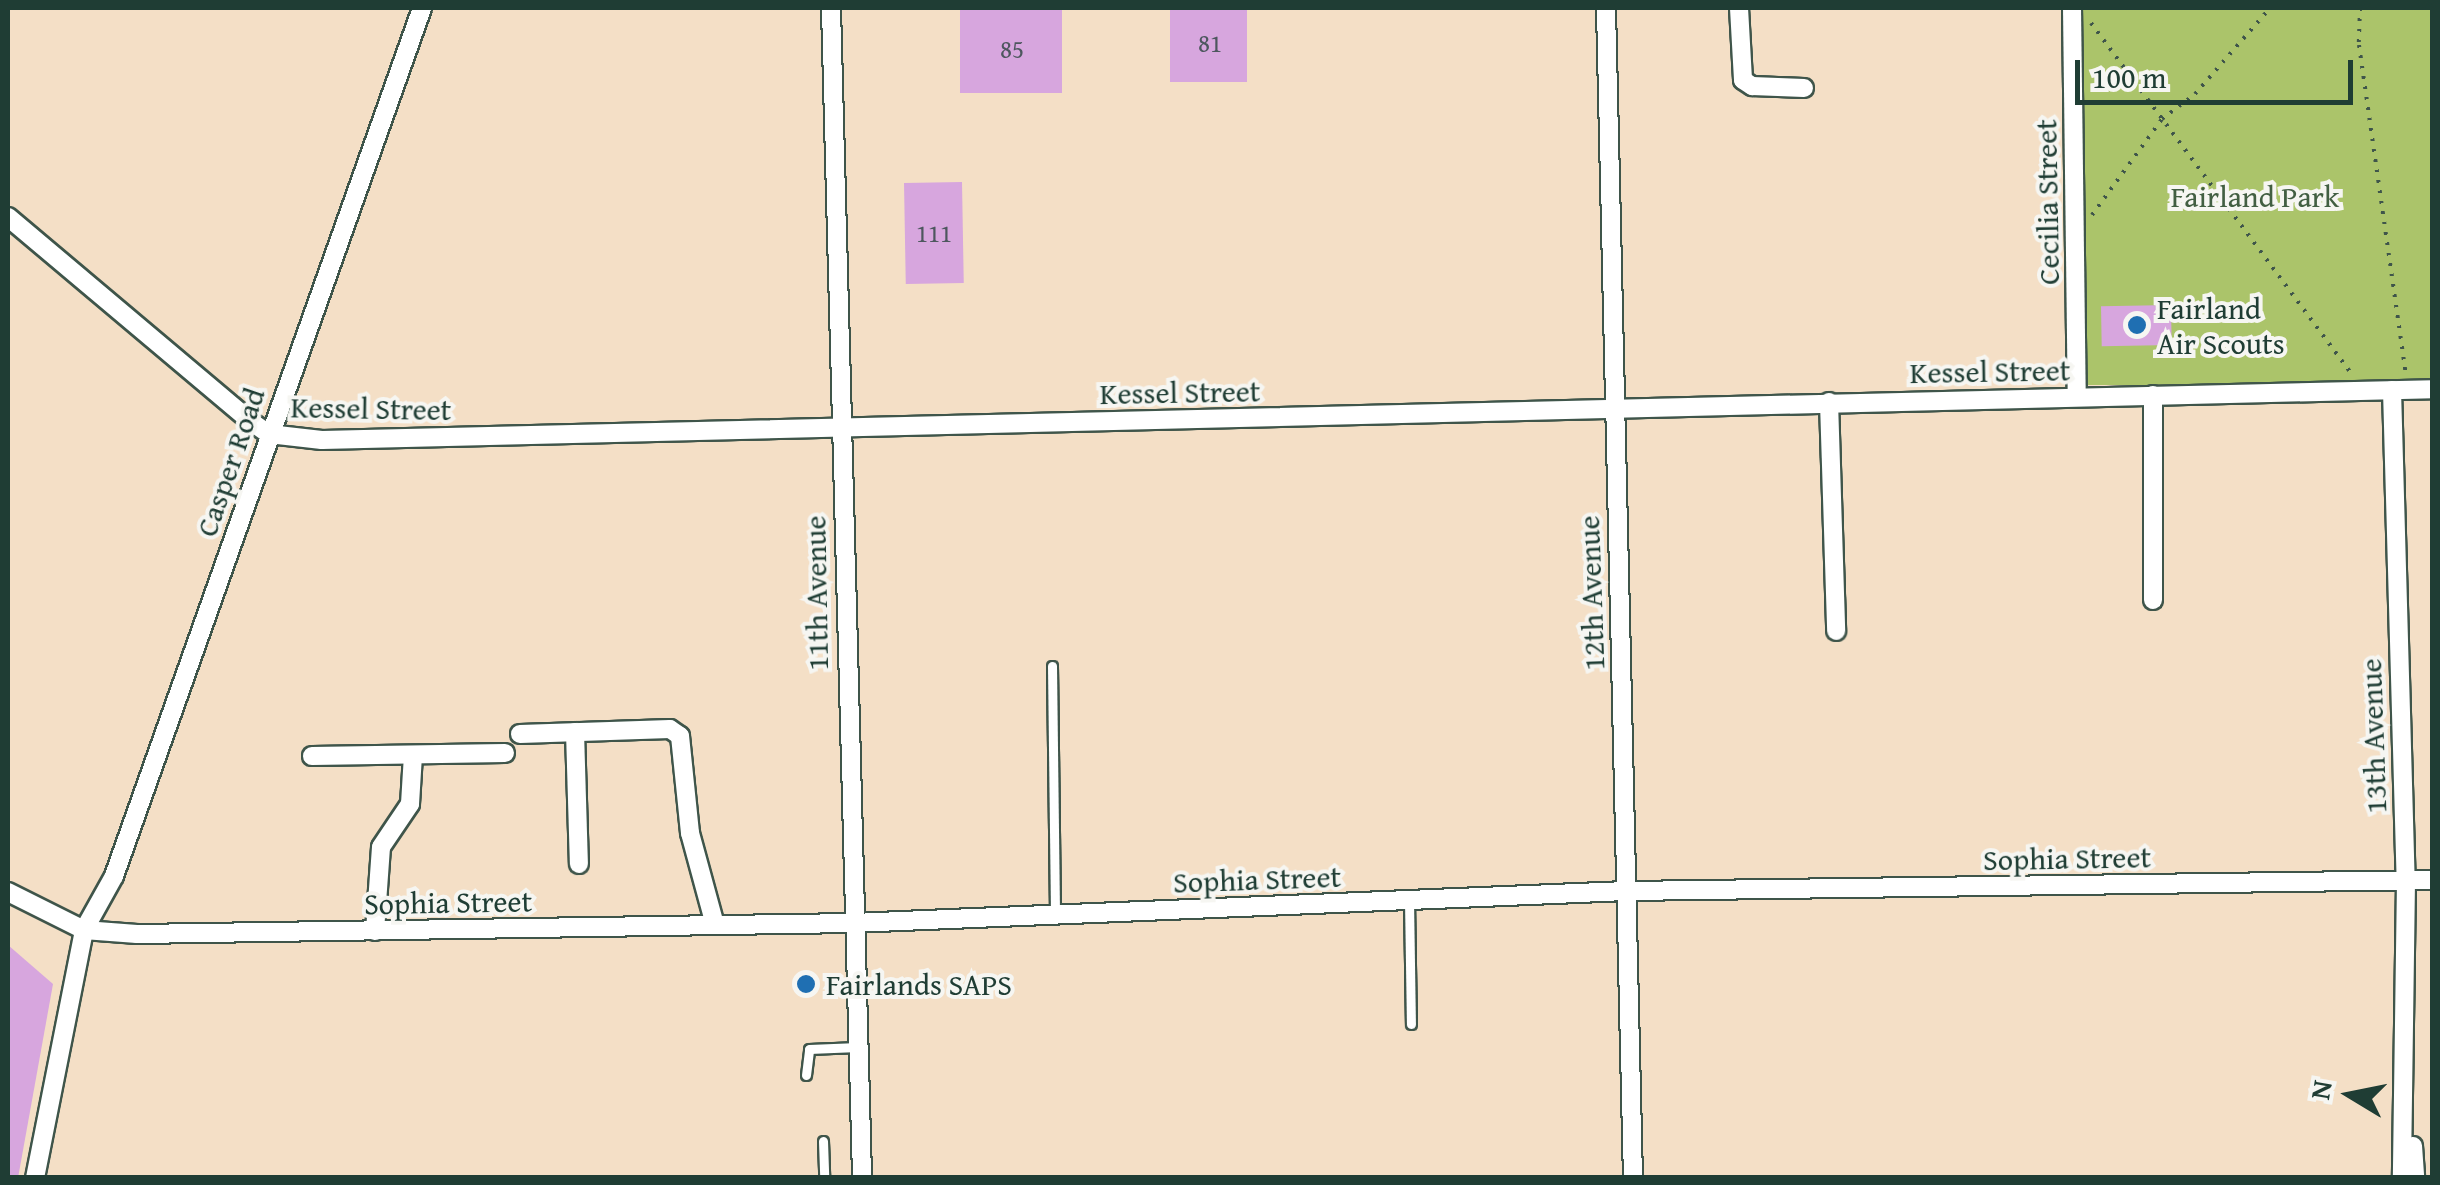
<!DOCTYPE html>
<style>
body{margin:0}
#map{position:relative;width:2440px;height:1185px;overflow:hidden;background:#f4dfc6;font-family:"Gentium Book Plus",serif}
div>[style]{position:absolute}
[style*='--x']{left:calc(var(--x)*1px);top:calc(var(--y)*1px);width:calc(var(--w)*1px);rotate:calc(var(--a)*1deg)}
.green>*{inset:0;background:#abc46a;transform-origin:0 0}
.building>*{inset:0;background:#d7a6de;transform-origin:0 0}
.path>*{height:4px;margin-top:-2px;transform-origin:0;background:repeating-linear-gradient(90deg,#3f554a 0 2.5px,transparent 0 10.5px)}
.roads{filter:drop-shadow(2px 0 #3f554a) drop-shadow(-2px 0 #3f554a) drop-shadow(0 2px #3f554a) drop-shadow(0 -2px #3f554a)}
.service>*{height:9px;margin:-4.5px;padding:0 4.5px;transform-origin:4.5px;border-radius:4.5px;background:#fff}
.minor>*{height:18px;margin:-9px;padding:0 9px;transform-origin:9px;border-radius:9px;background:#fff}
.dots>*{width:28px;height:28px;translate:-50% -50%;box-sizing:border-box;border:5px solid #f6f6f2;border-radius:50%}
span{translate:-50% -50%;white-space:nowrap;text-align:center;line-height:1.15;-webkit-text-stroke:8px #f6f6f2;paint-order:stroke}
.number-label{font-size:25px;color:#4d575e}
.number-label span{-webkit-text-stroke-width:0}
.park-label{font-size:30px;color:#425f42}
.street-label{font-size:30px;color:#1f3d34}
.poi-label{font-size:30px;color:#1f3d34}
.left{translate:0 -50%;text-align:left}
.frame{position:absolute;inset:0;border:10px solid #1f3d34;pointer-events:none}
.north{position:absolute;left:2300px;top:1045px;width:100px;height:100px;-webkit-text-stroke:8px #f6f6f2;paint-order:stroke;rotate:280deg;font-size:28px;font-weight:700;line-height:40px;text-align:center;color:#1f3d34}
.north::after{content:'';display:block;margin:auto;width:35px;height:45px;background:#1f3d34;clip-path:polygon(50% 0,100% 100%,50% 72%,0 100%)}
.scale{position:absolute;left:2075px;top:60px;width:278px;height:45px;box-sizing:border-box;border:5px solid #1f3d34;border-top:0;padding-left:12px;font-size:30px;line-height:35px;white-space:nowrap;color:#1f3d34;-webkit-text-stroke:8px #f6f6f2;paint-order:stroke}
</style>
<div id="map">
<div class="green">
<i style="left:2077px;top:8px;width:355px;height:377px"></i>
</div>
<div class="building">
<i style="left:960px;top:8px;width:102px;height:85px"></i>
<i style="left:1170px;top:8px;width:77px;height:74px"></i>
<i style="left:962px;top:182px;width:101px;height:58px;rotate:89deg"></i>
<i style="left:2171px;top:305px;width:40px;height:70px;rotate:89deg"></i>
<i style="clip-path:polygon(8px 945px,53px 984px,18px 1178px,8px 1178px)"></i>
</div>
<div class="path">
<i style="--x:2360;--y:8;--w:37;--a:92"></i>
<i style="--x:2359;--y:45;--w:333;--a:81.9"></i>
<i style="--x:2091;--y:23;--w:436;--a:53.4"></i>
<i style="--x:2092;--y:215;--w:119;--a:-53.9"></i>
<i style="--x:2162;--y:119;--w:41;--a:-37.1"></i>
<i style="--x:2195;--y:94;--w:114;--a:-48.9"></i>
</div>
<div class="roads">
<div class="service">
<i style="--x:1052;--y:666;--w:249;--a:89.3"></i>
<i style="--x:1409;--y:900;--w:124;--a:89.1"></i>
<i style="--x:806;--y:1075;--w:26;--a:-83"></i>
<i style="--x:809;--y:1049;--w:49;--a:-2.3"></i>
<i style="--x:823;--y:1141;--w:37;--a:88"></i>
</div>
<div class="minor">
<i style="--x:831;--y:8;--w:1170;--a:88.48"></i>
<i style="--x:1606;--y:8;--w:1170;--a:88.68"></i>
<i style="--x:1739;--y:8;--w:72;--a:86.8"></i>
<i style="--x:1743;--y:80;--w:11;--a:34"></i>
<i style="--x:1752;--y:86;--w:52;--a:2.2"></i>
<i style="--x:2072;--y:8;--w:388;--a:89.3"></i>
<i style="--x:8;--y:217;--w:320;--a:40.1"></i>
<i style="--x:253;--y:423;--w:19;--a:35"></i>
<i style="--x:269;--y:434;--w:53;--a:6.5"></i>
<i style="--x:322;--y:440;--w:2111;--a:-1.38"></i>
<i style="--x:2392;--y:390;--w:491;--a:88.4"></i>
<i style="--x:2406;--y:881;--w:297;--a:90.8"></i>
<i style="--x:1829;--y:402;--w:229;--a:88.2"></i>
<i style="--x:2153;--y:600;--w:205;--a:-90"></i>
<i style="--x:575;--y:732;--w:132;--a:88.3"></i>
<i style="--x:520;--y:734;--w:150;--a:-1.9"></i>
<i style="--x:670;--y:729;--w:12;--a:35"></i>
<i style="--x:680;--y:736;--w:98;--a:84.1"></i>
<i style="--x:690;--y:833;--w:95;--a:74.8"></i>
<i style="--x:312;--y:756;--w:193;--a:-0.9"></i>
<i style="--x:8;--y:892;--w:85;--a:26.6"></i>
<i style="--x:84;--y:930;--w:53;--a:4.3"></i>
<i style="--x:137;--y:934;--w:716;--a:-0.88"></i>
<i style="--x:853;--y:923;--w:775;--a:-2.37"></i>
<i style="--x:1627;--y:891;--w:805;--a:-0.78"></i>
<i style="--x:375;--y:931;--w:84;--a:-85.9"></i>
<i style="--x:381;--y:847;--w:52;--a:-56"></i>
<i style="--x:410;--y:804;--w:49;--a:-86.5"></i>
<i style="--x:2413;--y:1146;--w:32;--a:86"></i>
<i style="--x:35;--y:1178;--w:253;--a:-78.8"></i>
<i style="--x:84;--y:930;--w:62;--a:-60.9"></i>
<i style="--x:114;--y:876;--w:921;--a:-70.46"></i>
</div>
</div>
<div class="dots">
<i style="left:2137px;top:325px;background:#1f6fb2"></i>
<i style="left:806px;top:984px;background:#1f6fb2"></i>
</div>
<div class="number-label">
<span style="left:1210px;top:43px">81</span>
<span style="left:1012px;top:49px">85</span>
<span style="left:934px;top:233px">111</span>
</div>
<div class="park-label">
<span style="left:2255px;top:196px">Fairland Park</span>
</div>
<div class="street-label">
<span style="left:2047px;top:202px;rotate:-91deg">Cecilia Street</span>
<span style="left:1990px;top:371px;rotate:-1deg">Kessel Street</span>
<span style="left:1180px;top:392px;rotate:-1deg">Kessel Street</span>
<span style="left:371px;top:408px;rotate:1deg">Kessel Street</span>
<span style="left:230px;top:462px;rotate:-71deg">Casper Road</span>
<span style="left:816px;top:593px;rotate:-91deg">11th Avenue</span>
<span style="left:1591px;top:593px;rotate:-92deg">12th Avenue</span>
<span style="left:2373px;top:736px;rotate:-92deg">13th Avenue</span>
<span style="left:2067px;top:858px;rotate:-1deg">Sophia Street</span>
<span style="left:1257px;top:879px;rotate:-2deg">Sophia Street</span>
<span style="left:448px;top:902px;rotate:-1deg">Sophia Street</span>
</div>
<div class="poi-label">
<span class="left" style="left:2157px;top:325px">Fairland<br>Air Scouts</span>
<span class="left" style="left:826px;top:984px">Fairlands SAPS</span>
</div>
<div class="frame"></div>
<div class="north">N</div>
<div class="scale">100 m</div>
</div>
